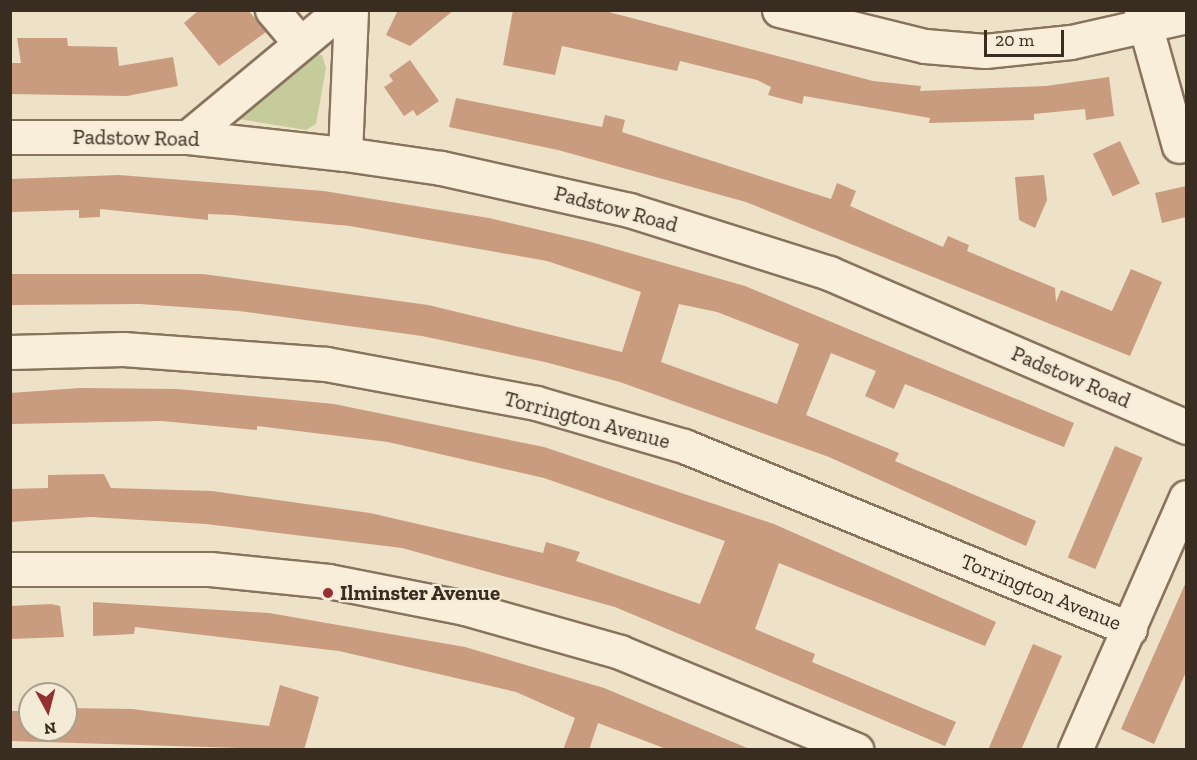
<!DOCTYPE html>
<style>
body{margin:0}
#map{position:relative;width:1197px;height:760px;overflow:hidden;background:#ede1c7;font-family:"Zilla Slab",serif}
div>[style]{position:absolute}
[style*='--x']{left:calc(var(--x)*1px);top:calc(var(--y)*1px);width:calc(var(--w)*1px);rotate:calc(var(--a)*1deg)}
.green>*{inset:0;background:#c6cb9b}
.building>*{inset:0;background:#c99c7f;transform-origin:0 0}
.roads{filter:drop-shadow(2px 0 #88735d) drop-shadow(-2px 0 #88735d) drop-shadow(0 2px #88735d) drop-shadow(0 -2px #88735d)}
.minor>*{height:33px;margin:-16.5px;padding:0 16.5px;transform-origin:16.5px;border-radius:16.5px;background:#f8eeda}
.dots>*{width:16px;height:16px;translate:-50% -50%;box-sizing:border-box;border:3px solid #f4ebd6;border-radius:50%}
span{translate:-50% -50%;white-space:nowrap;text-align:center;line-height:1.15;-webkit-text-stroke:4.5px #f4ebd6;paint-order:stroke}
.street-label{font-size:21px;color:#392c20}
.poi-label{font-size:21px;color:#392c20;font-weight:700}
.left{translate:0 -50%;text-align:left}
.frame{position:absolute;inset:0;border:12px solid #392c20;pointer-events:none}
.north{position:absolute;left:18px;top:682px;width:60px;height:60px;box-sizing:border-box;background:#f4ebd6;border:2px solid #a99f8d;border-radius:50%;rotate:173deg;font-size:16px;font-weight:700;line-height:24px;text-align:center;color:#392c20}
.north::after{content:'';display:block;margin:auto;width:21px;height:27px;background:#942f32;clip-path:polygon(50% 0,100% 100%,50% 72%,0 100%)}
.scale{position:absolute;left:984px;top:30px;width:80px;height:27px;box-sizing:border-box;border:3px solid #392c20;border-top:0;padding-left:8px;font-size:18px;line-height:21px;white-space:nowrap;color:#392c20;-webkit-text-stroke:4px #f4ebd6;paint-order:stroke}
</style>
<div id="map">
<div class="green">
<i style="clip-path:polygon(310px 54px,322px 55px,326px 68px,316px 124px,306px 130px,239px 119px)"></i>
</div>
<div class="building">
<i style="clip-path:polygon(199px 10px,248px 10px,266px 32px,219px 66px,184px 23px)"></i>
<i style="clip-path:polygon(398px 10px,454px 10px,410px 46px,386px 35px)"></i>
<i style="clip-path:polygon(513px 10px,601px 10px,873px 81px,921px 86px,920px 91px,1046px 86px,1109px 77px,1114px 116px,1086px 120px,1085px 109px,1034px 114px,1034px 120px,929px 123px,930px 118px,804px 96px,802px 104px,768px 95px,771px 87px,757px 80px,680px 61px,677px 71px,562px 46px,555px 75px,503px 65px)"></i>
<i style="clip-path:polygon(17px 38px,67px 38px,68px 46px,117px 47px,119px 66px,173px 57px,178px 86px,127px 96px,10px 94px,10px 63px,21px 63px)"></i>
<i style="clip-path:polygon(410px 60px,439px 101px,417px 116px,413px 110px,404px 116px,384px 87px,393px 81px,389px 75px)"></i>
<i style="clip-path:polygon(456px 98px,602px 127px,605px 115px,625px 120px,622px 132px,831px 199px,837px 183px,856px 191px,850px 206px,943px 247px,948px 236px,969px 245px,967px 251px,1055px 288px,1056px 302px,1061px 290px,1112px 311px,1131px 269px,1162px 282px,1130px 356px,746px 202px,558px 150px,449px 127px)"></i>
<i style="left:1120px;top:141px;width:47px;height:30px;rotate:65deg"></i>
<i style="clip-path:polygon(evenodd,119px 175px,324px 191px,489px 218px,591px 242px,745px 286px,1074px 423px,1064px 447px,905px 384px,894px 409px,865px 396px,876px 371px,831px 353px,806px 415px,899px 453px,895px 461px,1036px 521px,1026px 546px,829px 457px,620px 382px,545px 362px,422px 336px,239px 311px,140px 304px,10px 305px,10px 274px,203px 274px,428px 305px,622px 352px,641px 292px,547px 261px,350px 226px,233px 215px,208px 214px,208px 220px,100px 209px,100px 217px,79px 218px,79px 210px,10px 212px,10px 179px,119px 175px,679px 304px,717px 312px,799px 344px,777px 404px,661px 362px,679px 304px)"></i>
<i style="clip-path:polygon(1044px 175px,1047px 200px,1035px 228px,1019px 220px,1015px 177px)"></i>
<i style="clip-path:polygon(1186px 186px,1186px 217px,1162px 223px,1155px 193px)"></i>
<i style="clip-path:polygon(80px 388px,177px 389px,334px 404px,544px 447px,774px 524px,996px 622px,985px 646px,779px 563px,755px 629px,815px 654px,812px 662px,956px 722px,945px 746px,615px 607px,402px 548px,206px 524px,91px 517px,10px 522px,10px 489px,48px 488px,48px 475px,104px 474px,111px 488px,212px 491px,370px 513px,543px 553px,546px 542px,580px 552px,576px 561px,700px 604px,725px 541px,544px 478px,388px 442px,257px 426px,257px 430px,162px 421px,10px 424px,10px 393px)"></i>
<i style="left:1115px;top:446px;width:30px;height:121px;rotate:23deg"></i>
<i style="clip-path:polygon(1186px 582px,1186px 672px,1154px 744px,1121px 729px)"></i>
<i style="clip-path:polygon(93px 602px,269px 613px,465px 647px,604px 688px,752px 750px,669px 750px,598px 723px,589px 750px,563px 750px,575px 718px,516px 692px,339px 651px,135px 627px,134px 634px,93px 636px)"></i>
<i style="clip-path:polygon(51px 604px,60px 606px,64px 637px,10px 639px,10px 606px)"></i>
<i style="clip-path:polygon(1033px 644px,1062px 656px,1021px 750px,988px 750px)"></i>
<i style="clip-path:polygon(280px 685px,319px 697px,304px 750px,10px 741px,10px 711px,30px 711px,30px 730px,66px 730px,66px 708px,132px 709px,269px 726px)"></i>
</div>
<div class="roads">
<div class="minor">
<i style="--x:272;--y:10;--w:43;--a:49.7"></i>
<i style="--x:779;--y:10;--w:150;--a:13.9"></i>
<i style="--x:925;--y:46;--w:60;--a:4.8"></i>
<i style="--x:985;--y:51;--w:86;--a:-6"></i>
<i style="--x:1071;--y:42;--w:118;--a:-12.7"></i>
<i style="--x:1141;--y:10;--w:141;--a:74.4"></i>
<i style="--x:10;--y:137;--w:178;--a:0"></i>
<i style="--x:188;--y:137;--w:158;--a:6.2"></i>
<i style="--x:345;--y:154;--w:97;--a:8.3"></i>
<i style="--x:441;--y:168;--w:193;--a:12.6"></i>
<i style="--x:629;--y:210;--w:210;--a:17.5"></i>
<i style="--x:829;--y:273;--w:389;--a:23.3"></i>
<i style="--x:188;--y:137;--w:199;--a:-39.7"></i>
<i style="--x:345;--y:154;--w:144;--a:-87.6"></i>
<i style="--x:10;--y:352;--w:113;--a:-1.5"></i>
<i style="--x:123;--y:349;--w:204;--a:4.2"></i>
<i style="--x:326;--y:364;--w:214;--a:10.5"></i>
<i style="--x:536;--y:403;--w:154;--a:16.2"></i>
<i style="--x:684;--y:446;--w:482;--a:22.3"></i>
<i style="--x:10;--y:569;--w:200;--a:0"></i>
<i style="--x:210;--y:569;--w:119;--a:5.8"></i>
<i style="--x:328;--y:581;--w:140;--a:11.1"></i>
<i style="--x:465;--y:608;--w:161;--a:15.8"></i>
<i style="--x:620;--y:652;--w:256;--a:22.5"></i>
<i style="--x:1075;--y:750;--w:276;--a:-66.3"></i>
</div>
</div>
<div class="dots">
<i style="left:328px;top:593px;background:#942f32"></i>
</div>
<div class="street-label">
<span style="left:136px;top:138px;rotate:1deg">Padstow Road</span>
<span style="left:616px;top:209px;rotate:15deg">Padstow Road</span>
<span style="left:1071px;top:377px;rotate:23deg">Padstow Road</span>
<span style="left:587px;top:420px;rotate:15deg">Torrington Avenue</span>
<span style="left:1041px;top:592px;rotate:22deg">Torrington Avenue</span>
</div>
<div class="poi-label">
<span class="left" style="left:340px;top:593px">Ilminster Avenue</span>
</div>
<div class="frame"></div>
<div class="north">N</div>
<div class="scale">20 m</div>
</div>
